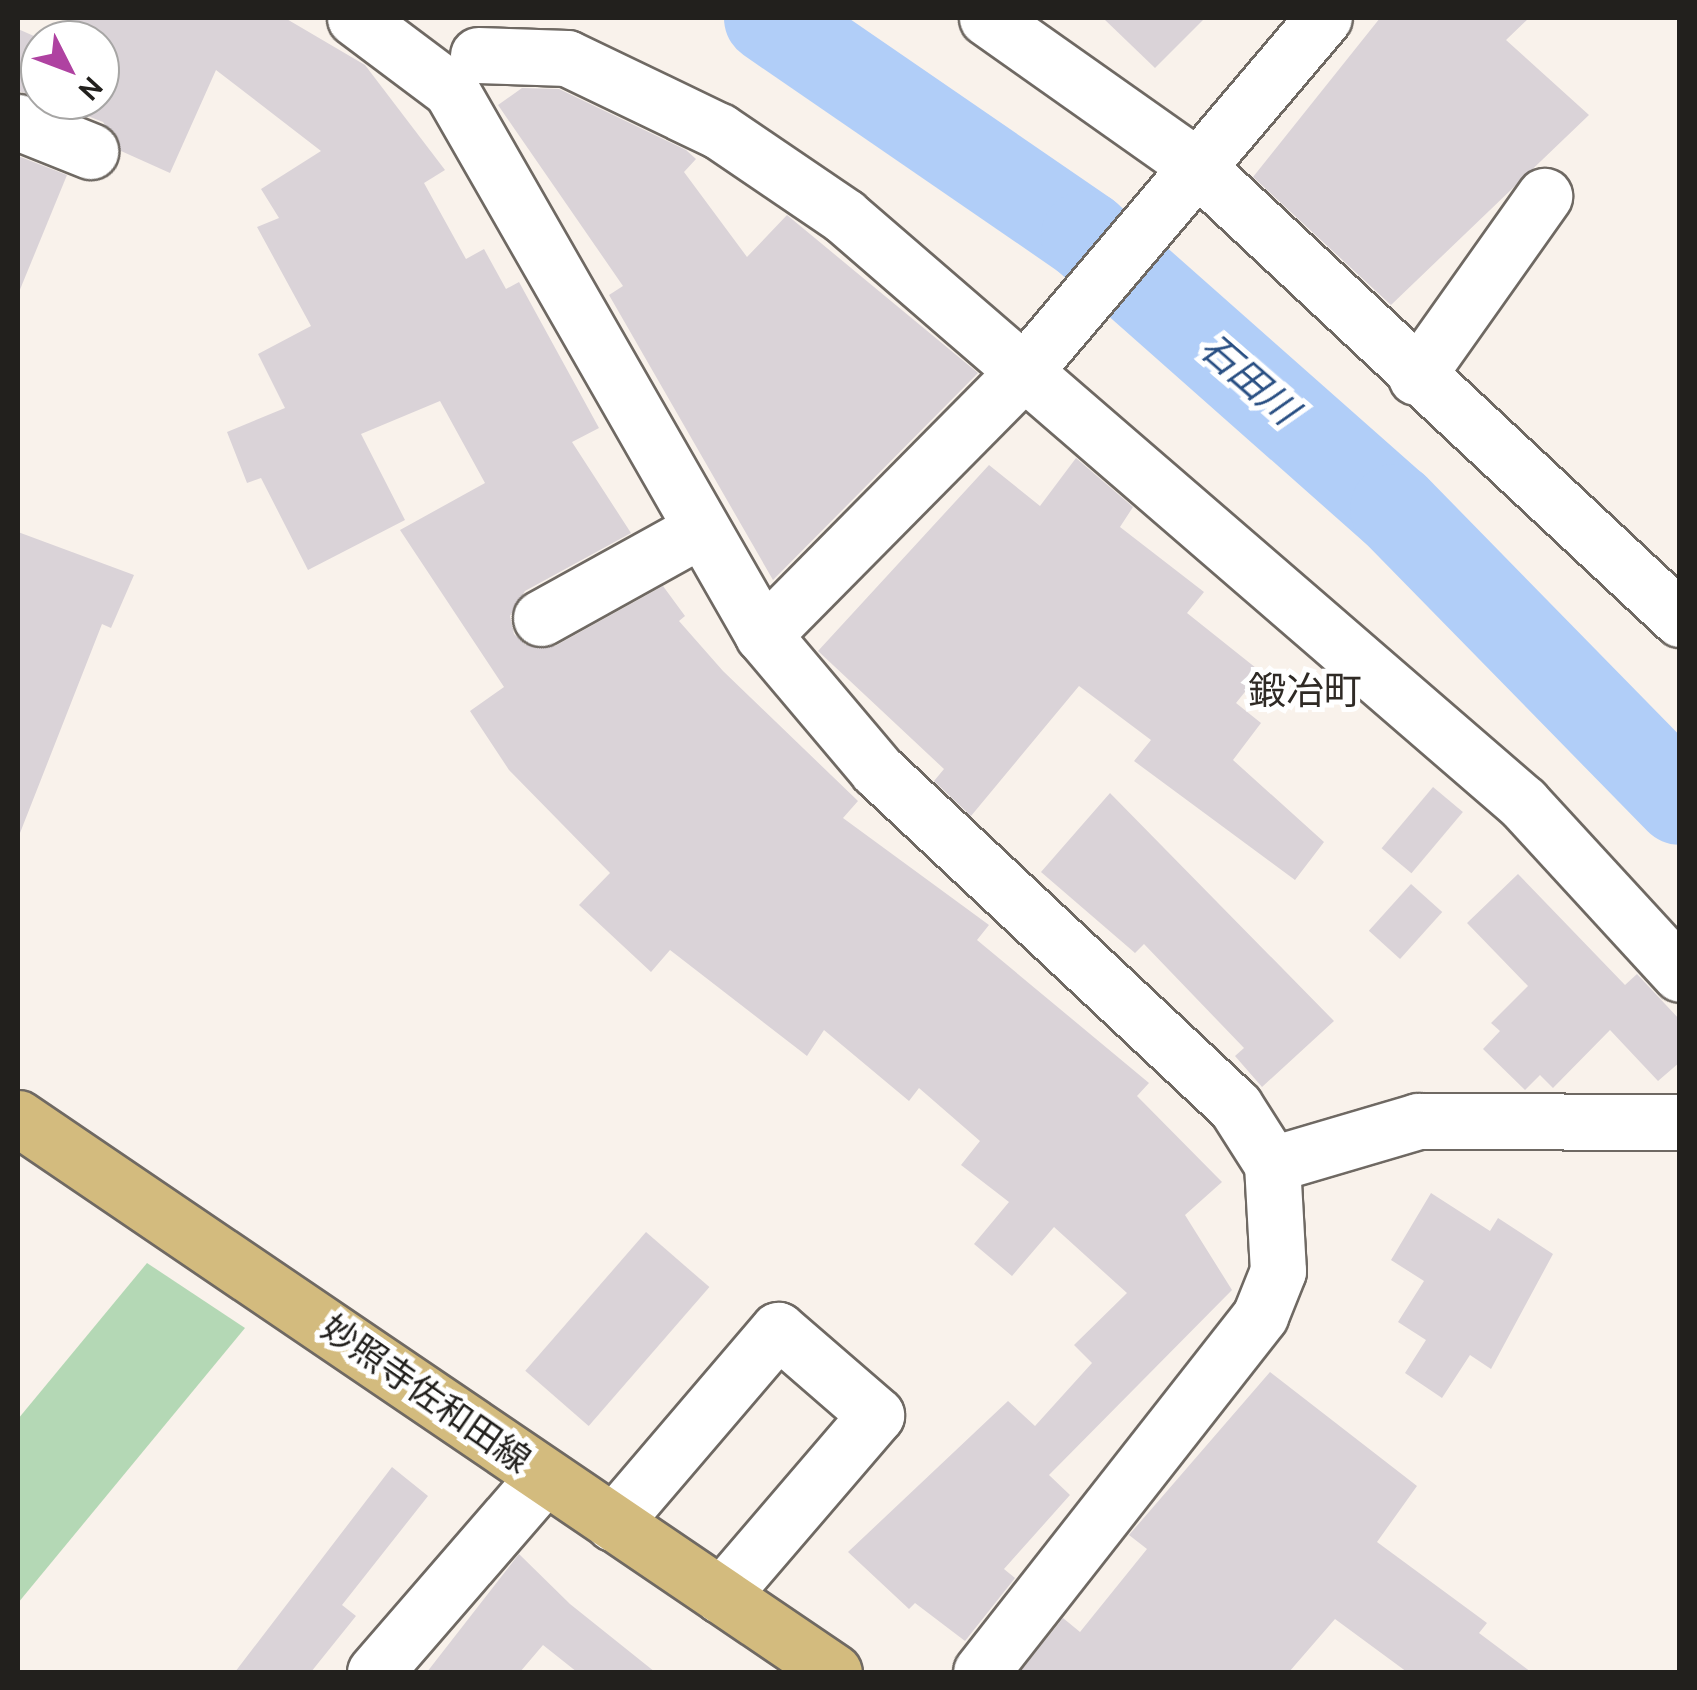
<!DOCTYPE html>
<meta charset="utf-8">
<style>
body{margin:0}
#map{position:relative;width:1697px;height:1690px;overflow:hidden;background:#f9f2eb;font-family:Cabin,"Noto Sans JP",sans-serif}
div>[style]{position:absolute}
[style*='--x']{left:calc(var(--x)*1px);top:calc(var(--y)*1px);width:calc(var(--w)*1px);rotate:calc(var(--a)*1deg)}
.green>*{inset:0;background:#b4d8b5}
.river>*{height:90px;margin:-45px;padding:0 45px;transform-origin:45px;border-radius:45px;background:#b1cef8}
.building>*{inset:0;background:#dad3d8;transform-origin:0 0}
.roads{filter:drop-shadow(2px 0 #6f6963) drop-shadow(-2px 0 #6f6963) drop-shadow(0 2px #6f6963) drop-shadow(0 -2px #6f6963)}
.minor>*{height:55px;margin:-27.5px;padding:0 27.5px;transform-origin:27.5px;border-radius:27.5px;background:#fff}
.major>*{height:55px;margin:-27.5px;padding:0 27.5px;transform-origin:27.5px;border-radius:27.5px;background:#d3bb7e}
span{translate:-50% -50%;white-space:nowrap;text-align:center;line-height:1.15;-webkit-text-stroke:10px #fff;paint-order:stroke}
.street-label{font-size:35px;color:#22201d}
.water-label{font-size:38px;color:#294f83;font-style:italic}
.neighbourhood-label{font-size:38px;color:#2f2a25}
.frame{position:absolute;inset:0;border:20px solid #22201d;pointer-events:none}
.north{position:absolute;left:20px;top:20px;width:100px;height:100px;box-sizing:border-box;background:#fff;border:2px solid #a7a6a5;border-radius:50%;rotate:132deg;font-size:28px;font-weight:700;line-height:40px;text-align:center;color:#22201d}
.north::after{content:'';display:block;margin:auto;width:35px;height:45px;background:#af42a1;clip-path:polygon(50% 0,100% 100%,50% 72%,0 100%)}
</style>
<div id="map">
<div class="green">
<i style="clip-path:polygon(147px 1263px,245px 1328px,18px 1603px,18px 1419px)"></i>
</div>
<div class="river">
<i style="--x:769;--y:18;--w:385;--a:34.5"></i>
<i style="--x:1086;--y:236;--w:412;--a:41.5"></i>
<i style="--x:1395;--y:509;--w:407;--a:45.6"></i>
</div>
<div class="building">
<i style="clip-path:polygon(69px 18px,285px 18px,365px 65px,445px 170px,424px 183px,466px 259px,484px 249px,506px 289px,519px 282px,599px 428px,572px 442px,631px 533px,525px 591px,510px 616px,514px 634px,526px 645px,555px 646px,663px 586px,685px 616px,679px 621px,723px 671px,858px 801px,843px 818px,989px 925px,977px 940px,1149px 1083px,1137px 1096px,1222px 1182px,1185px 1215px,1232px 1290px,1049px 1475px,1070px 1495px,1004px 1569px,1015px 1578px,965px 1641px,915px 1603px,909px 1609px,848px 1552px,1008px 1401px,1035px 1426px,1092px 1363px,1074px 1345px,1127px 1293px,1054px 1227px,1012px 1276px,974px 1244px,1009px 1202px,961px 1165px,980px 1141px,919px 1088px,909px 1101px,824px 1030px,807px 1056px,670px 950px,651px 972px,579px 905px,610px 873px,509px 770px,470px 711px,504px 687px,400px 530px,485px 483px,440px 401px,361px 434px,405px 520px,308px 570px,261px 478px,247px 483px,227px 432px,285px 408px,258px 354px,311px 326px,257px 227px,279px 218px,261px 189px,321px 151px,216px 70px,170px 173px,121px 151px,103px 122px,47px 100px,100px 100px,100px 40px,59px 40px)"></i>
<i style="clip-path:polygon(1103px 18px,1205px 18px,1155px 68px)"></i>
<i style="clip-path:polygon(1380px 18px,1529px 18px,1506px 40px,1589px 115px,1391px 305px,1253px 177px)"></i>
<i style="clip-path:polygon(18px 29px,43px 40px,40px 97px,18px 91px)"></i>
<i style="clip-path:polygon(522px 88px,559px 89px,686px 150px,696px 159px,684px 172px,747px 257px,787px 215px,978px 373px,773px 580px,609px 295px,623px 286px,498px 105px)"></i>
<i style="clip-path:polygon(18px 156px,67px 175px,19px 292px,18px 292px)"></i>
<i style="clip-path:polygon(1076px 458px,1133px 507px,1120px 527px,1204px 592px,1187px 613px,1261px 672px,1236px 703px,1261px 723px,1233px 760px,1324px 842px,1295px 880px,1134px 761px,1151px 740px,1079px 686px,971px 816px,934px 781px,944px 769px,818px 651px,989px 465px,1040px 506px)"></i>
<i style="clip-path:polygon(18px 532px,134px 575px,111px 628px,102px 624px,20px 833px)"></i>
<i style="left:1433px;top:787px;width:39px;height:80px;rotate:40deg"></i>
<i style="clip-path:polygon(1110px 793px,1334px 1021px,1262px 1087px,1235px 1056px,1244px 1048px,1144px 944px,1135px 953px,1041px 872px)"></i>
<i style="clip-path:polygon(1518px 874px,1625px 985px,1637px 974px,1680px 1020px,1680px 1062px,1658px 1081px,1610px 1030px,1553px 1088px,1540px 1075px,1525px 1090px,1483px 1049px,1500px 1031px,1491px 1023px,1528px 986px,1467px 923px)"></i>
<i style="left:1411px;top:884px;width:42px;height:63px;rotate:42deg"></i>
<i style="clip-path:polygon(1431px 1193px,1490px 1231px,1498px 1218px,1553px 1254px,1491px 1369px,1470px 1355px,1442px 1398px,1405px 1373px,1426px 1340px,1398px 1322px,1424px 1281px,1391px 1260px)"></i>
<i style="left:646px;top:1232px;width:84px;height:184px;rotate:41deg"></i>
<i style="clip-path:polygon(1270px 1372px,1417px 1486px,1377px 1542px,1487px 1623px,1479px 1633px,1531px 1672px,1407px 1672px,1335px 1619px,1289px 1672px,1020px 1672px,1063px 1618px,1080px 1632px,1147px 1549px,1129px 1535px)"></i>
<i style="clip-path:polygon(392px 1467px,428px 1496px,342px 1605px,356px 1616px,311px 1672px,235px 1672px)"></i>
<i style="clip-path:polygon(519px 1554px,570px 1604px,655px 1672px,577px 1672px,543px 1645px,520px 1672px,427px 1672px)"></i>
</div>
<div class="roads">
<div class="minor">
<i style="--x:355;--y:18;--w:120;--a:36.9"></i>
<i style="--x:451;--y:90;--w:628;--a:60.21"></i>
<i style="--x:763;--y:635;--w:177;--a:49.8"></i>
<i style="--x:877;--y:770;--w:491;--a:43.2"></i>
<i style="--x:1235;--y:1106;--w:69;--a:57.5"></i>
<i style="--x:1272;--y:1164;--w:107;--a:86.8"></i>
<i style="--x:1278;--y:1271;--w:48;--a:111.8"></i>
<i style="--x:1260;--y:1316;--w:452;--a:128.1"></i>
<i style="--x:987;--y:18;--w:253;--a:35.2"></i>
<i style="--x:1194;--y:164;--w:666;--a:43.11"></i>
<i style="--x:478;--y:55;--w:89;--a:1.9"></i>
<i style="--x:567;--y:58;--w:169;--a:25.7"></i>
<i style="--x:719;--y:131;--w:151;--a:34.2"></i>
<i style="--x:844;--y:216;--w:898;--a:40.84"></i>
<i style="--x:1523;--y:803;--w:232;--a:47.4"></i>
<i style="--x:18;--y:122;--w:78;--a:21.9"></i>
<i style="--x:1416;--y:377;--w:222;--a:-54.7"></i>
<i style="--x:541;--y:618;--w:182;--a:-29"></i>
<i style="--x:763;--y:635;--w:373;--a:-45.3"></i>
<i style="--x:1025;--y:370;--w:462;--a:-49.7"></i>
<i style="--x:1272;--y:1164;--w:152;--a:-16.4"></i>
<i style="--x:1418;--y:1121;--w:262;--a:0.2"></i>
<i style="--x:613;--y:1523;--w:254;--a:-49.5"></i>
<i style="--x:778;--y:1330;--w:130;--a:40.9"></i>
<i style="--x:876;--y:1415;--w:238;--a:130.6"></i>
<i style="--x:375;--y:1672;--w:259;--a:-49.1"></i>
</div>
<div class="major">
<i style="--x:18;--y:1118;--w:986;--a:34.17"></i>
</div>
</div>
<div class="street-label">
<span style="left:426px;top:1394px;rotate:35deg">妙照寺佐和田線</span>
</div>
<div class="water-label">
<span style="left:1249px;top:379px;rotate:41deg">石田川</span>
</div>
<div class="neighbourhood-label">
<span style="left:1305px;top:691px">鍛冶町</span>
</div>
<div class="frame"></div>
<div class="north">N</div>
</div>
